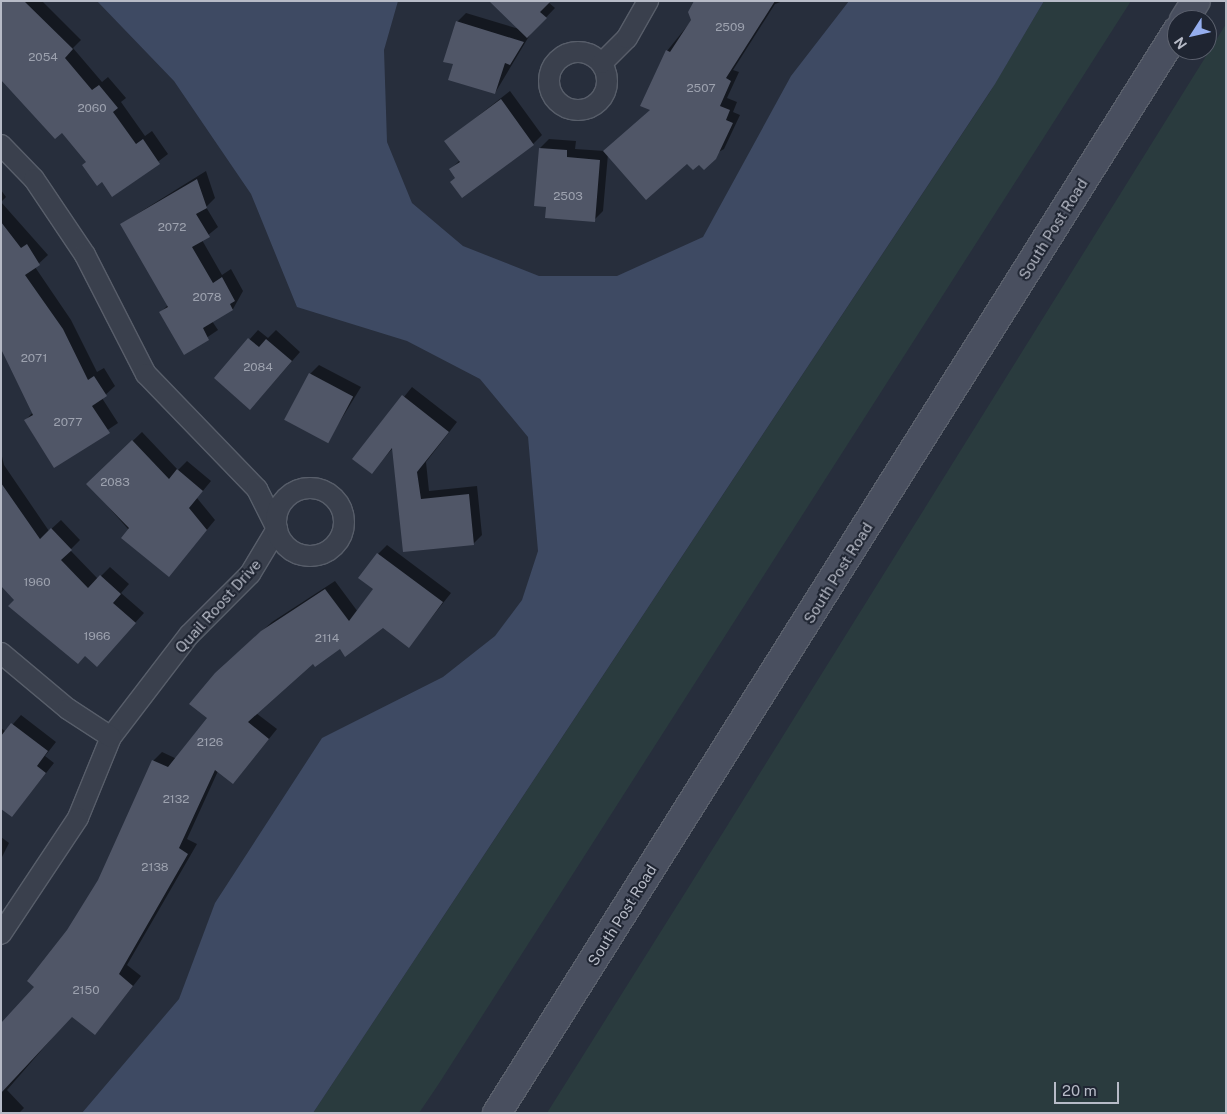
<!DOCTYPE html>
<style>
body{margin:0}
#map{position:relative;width:1227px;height:1114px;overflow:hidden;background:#272e3c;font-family:"Public Sans",sans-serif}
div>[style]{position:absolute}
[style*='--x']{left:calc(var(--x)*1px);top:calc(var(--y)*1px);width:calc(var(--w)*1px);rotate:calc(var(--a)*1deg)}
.green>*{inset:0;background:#2a3b3e}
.water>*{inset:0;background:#3e4a63}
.shadow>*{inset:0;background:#0007}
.building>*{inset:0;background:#505667;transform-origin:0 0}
.roads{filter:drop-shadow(1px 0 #585e6a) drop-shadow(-1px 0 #585e6a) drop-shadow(0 1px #585e6a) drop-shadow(0 -1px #585e6a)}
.street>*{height:20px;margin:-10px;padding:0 10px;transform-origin:10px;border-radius:10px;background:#3a404d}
.street>.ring{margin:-10px;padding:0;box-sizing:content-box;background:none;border:20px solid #3a404d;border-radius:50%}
.secondary>*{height:28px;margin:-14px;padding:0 14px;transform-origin:14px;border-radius:14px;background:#494f5f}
span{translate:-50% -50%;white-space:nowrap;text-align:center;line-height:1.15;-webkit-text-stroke:4px #1f2532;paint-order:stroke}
.number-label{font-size:12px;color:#9da2af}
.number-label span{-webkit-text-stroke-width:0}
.street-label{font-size:15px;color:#b7bbc7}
.frame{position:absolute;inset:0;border:2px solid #b7bbc7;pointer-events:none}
.north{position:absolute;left:1167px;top:10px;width:50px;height:50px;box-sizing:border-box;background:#1f2532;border:1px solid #5c616e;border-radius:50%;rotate:235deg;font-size:14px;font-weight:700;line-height:20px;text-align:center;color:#b7bbc7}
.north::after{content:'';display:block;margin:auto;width:18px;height:22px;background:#95aeee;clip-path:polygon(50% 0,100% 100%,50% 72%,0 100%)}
.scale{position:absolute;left:1054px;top:1082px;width:65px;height:22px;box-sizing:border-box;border:2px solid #b7bbc7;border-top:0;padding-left:6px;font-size:15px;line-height:18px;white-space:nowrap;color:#b7bbc7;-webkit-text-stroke:4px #1f2532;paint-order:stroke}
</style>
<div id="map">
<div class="green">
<i style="clip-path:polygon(1044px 1px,1131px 1px,438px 1085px,419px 1113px,313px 1113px,990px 92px)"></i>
<i style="clip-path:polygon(1226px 24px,1226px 1113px,547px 1113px,722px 834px)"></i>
</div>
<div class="water">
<i style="clip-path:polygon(97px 1px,398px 1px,384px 50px,387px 142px,412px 203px,463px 246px,539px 276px,617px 276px,703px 237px,791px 76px,849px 1px,1044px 1px,995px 84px,313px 1113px,82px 1113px,179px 999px,215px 903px,322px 738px,443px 677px,495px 636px,522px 600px,538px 551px,528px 437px,480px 379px,407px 341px,297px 307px,251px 194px,174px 81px)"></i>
</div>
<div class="shadow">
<i style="clip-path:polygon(1px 1px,42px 1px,81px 40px,73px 48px,102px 82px,108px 77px,126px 98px,121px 102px,145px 136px,152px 131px,168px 154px,113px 196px,88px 162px)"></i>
<i style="clip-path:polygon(696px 1px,783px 1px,775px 4px,733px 70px,739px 72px,727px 98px,737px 102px,733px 112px,740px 115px,724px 149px,699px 163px,608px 154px,603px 211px,594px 220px,547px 206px,540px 148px,549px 139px,576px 141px,575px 149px,605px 151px,651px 110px,667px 51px,692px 20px)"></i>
<i style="clip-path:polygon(548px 2px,555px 8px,531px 33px,495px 93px,454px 63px,457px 22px,466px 13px,519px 29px)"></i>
<i style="clip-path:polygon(510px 91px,542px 135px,533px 144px,456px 177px,451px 169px,460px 160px,446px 141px)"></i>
<i style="clip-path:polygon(206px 171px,215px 198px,206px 207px,218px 227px,202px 240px,222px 275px,231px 269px,243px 291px,233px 309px,212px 321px,218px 330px,184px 353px,160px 313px,168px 305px,121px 224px)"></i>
<i style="clip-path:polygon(1px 190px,6px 197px,1px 202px,48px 255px,35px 267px,71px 320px,97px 372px,104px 368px,115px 386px,102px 398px,118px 423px,54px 466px,25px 421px,33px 412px,1px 346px)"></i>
<i style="clip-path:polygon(258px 330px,268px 338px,276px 330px,300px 352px,259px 399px,215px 378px)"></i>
<i style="clip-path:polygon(319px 365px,361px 387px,328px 441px,310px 374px)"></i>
<i style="clip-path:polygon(412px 387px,457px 422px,426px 462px,429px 491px,477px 486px,482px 535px,473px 544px,404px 551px,393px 448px,371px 473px,354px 459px)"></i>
<i style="clip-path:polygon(142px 432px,178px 470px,187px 461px,211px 481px,197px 498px,215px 520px,169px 575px,88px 484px)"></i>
<i style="clip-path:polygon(1px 452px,4px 465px,49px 531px,61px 520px,80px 540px,70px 550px,98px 579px,110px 567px,129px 584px,121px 593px,144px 613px,105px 656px,85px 655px,78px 663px,9px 606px,16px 599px,1px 582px)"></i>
<i style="clip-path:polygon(387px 545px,451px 593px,409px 646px,383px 627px,313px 662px,256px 713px,277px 729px,233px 783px,218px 771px,187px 839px,197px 844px,127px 965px,141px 976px,103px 1024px,72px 1015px,7px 1090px,24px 1108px,19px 1113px,1px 1113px,1px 1025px,36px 987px,99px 880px,153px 761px,162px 752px,177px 759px,209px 717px,225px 664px,272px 622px,335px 581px,358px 612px,374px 589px,378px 554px)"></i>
<i style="clip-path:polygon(21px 715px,56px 742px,45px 756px,54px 763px,12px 816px,1px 807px,1px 728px,6px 732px)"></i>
<i style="clip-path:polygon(1px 837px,9px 843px,1px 859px)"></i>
</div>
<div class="building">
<i style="clip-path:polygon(1px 1px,24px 1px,73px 49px,65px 58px,92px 90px,99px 85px,118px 108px,113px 112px,136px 144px,143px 139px,160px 164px,112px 197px,102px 182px,97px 186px,82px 165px,86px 162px,62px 133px,55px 139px,1px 80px)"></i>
<i style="clip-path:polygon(489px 1px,551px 1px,540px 12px,547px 18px,527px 38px)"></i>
<i style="clip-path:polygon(694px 1px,775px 1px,726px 78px,731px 81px,720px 106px,730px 110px,726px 120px,733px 123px,716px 159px,704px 170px,699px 165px,693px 170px,687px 164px,646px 200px,603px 151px,650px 110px,640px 106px,666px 50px,670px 52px,691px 20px,688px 12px)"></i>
<i style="clip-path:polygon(456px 21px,524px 42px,510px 65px,505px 63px,495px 94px,448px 80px,453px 64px,443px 62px)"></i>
<i style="clip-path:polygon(501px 99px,534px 145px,462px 198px,450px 182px,455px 178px,449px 169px,460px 162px,444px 141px)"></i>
<i style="clip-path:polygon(539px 148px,567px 150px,567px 157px,600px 160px,595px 222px,545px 218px,546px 207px,534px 206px)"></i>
<i style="clip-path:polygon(197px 179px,207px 208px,196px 214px,210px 237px,192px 247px,213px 283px,222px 277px,235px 301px,230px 304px,233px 310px,203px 328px,209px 340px,184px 355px,159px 312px,168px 307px,120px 224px)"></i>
<i style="clip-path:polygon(1px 222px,21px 248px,27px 244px,40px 265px,25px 275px,63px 329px,88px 380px,94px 376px,107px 396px,92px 406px,110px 433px,54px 468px,24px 420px,33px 415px,1px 349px)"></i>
<i style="clip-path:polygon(248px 338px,259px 347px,266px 339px,292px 361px,250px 410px,214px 378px)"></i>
<i style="left:309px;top:373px;width:50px;height:53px;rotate:28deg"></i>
<i style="clip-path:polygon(402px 395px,449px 432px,417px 472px,421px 499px,469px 494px,474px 545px,403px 552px,392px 448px,372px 474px,352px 459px)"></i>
<i style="clip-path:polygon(132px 440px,169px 479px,177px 469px,203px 491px,189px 508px,207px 530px,169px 577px,121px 538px,129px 528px,86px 484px)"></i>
<i style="clip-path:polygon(1px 483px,40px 539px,51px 528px,72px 550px,61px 560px,88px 588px,100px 575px,121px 594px,113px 603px,136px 623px,97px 667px,85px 656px,78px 664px,8px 606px,14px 600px,1px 586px)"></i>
<i style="clip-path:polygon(377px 553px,443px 602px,409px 648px,383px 628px,345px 657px,340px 649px,315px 667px,313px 664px,248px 722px,269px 739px,233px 784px,215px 770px,179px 848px,188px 854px,119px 974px,133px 986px,95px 1035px,72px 1017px,1px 1093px,1px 1023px,34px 987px,27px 981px,67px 930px,98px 880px,152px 760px,168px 767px,207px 718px,189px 704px,215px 673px,261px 631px,325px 589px,349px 621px,373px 589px,358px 578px)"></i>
<i style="clip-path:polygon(11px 723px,48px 751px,37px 766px,46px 773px,12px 817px,1px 809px,1px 736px)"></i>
</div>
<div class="roads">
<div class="street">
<i class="ring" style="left:549px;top:52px;width:38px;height:38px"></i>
<i style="--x:602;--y:63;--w:35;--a:-45"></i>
<i style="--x:627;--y:38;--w:43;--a:-60.4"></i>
<i style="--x:1;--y:145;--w:47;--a:45.9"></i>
<i style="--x:34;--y:179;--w:92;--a:56.1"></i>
<i style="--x:85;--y:255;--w:134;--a:62.9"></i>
<i style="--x:146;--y:374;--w:160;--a:46"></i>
<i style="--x:257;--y:489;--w:45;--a:63.4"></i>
<i style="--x:277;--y:529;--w:52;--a:121"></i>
<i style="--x:250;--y:574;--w:86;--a:135"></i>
<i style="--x:189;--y:635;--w:128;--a:127.4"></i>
<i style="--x:111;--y:737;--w:87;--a:112.2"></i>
<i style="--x:78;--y:818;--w:139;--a:123.6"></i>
<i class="ring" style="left:276px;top:488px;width:48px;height:48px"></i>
<i style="--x:1;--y:653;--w:87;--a:39.9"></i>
<i style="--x:68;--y:709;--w:51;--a:33.1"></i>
</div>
<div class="secondary">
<i style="--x:1184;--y:20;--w:22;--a:-58"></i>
<i style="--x:497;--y:1113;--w:1278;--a:-57.85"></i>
</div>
</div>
<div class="number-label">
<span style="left:730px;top:28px">2509</span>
<span style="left:43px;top:58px">2054</span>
<span style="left:701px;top:89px">2507</span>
<span style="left:92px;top:109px">2060</span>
<span style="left:568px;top:197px">2503</span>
<span style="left:172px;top:228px">2072</span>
<span style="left:207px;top:298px">2078</span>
<span style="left:34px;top:359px">2071</span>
<span style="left:258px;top:368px">2084</span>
<span style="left:68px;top:423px">2077</span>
<span style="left:115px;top:483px">2083</span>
<span style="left:37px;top:583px">1960</span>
<span style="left:97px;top:637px">1966</span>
<span style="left:327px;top:639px">2114</span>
<span style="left:210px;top:743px">2126</span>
<span style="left:176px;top:800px">2132</span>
<span style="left:155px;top:868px">2138</span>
<span style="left:86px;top:991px">2150</span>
</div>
<div class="street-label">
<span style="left:1053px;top:229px;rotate:-58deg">South Post Road</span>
<span style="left:838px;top:573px;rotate:-58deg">South Post Road</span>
<span style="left:218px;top:606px;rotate:-48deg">Quail Roost Drive</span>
<span style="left:622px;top:915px;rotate:-58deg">South Post Road</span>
</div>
<div class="frame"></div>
<div class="north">N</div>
<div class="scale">20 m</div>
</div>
